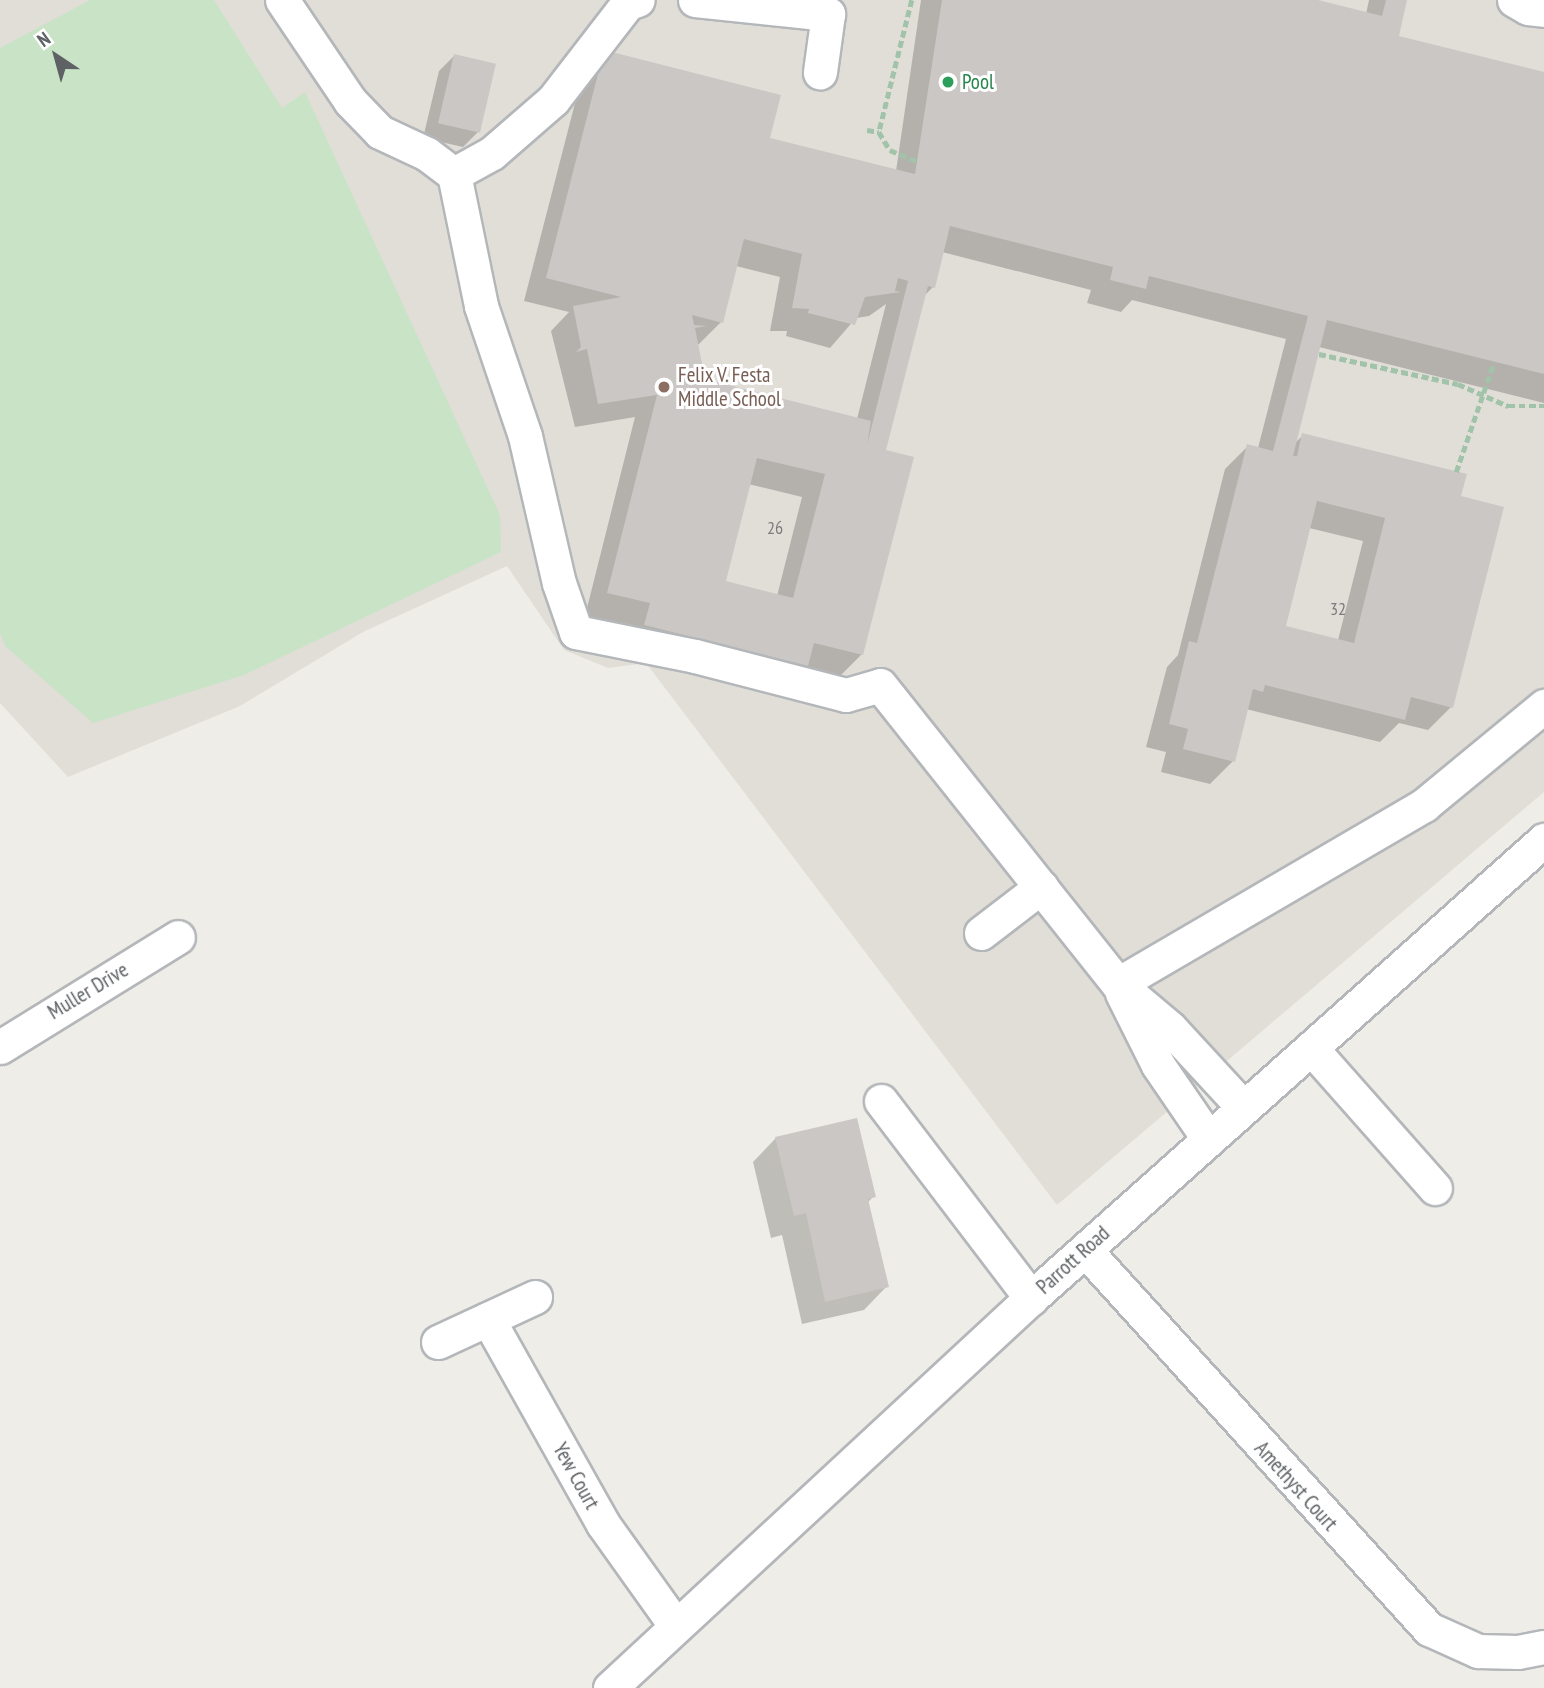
<!DOCTYPE html>
<style>
body{margin:0}
#map{position:relative;width:1544px;height:1688px;overflow:hidden;background:#efede7;font-family:"PT Sans Narrow",sans-serif}
div>[style]{position:absolute}
[style*='--x']{left:calc(var(--x)*1px);top:calc(var(--y)*1px);width:calc(var(--w)*1px);rotate:calc(var(--a)*1deg)}
.education>*{inset:0;background:#e1ded8}
.green>*{inset:0;background:#c9e3c7}
.shadow>*{inset:0;background:#0003}
.building>*{inset:0;background:#cac7c4;transform-origin:0 0}
.path>*{height:4.5px;margin-top:-2.25px;transform-origin:0;background:repeating-linear-gradient(90deg,#a1c3a9 0 7px,transparent 0 10.5px)}
.roads{filter:drop-shadow(2px 0 #b4b7ba) drop-shadow(-2px 0 #b4b7ba) drop-shadow(0 2px #b4b7ba) drop-shadow(0 -2px #b4b7ba)}
.minor>*{height:33px;margin:-16.5px;padding:0 16.5px;transform-origin:16.5px;border-radius:16.5px;background:#fff}
.dots>*{width:19px;height:19px;translate:-50% -50%;box-sizing:border-box;border:4px solid #fff;border-radius:50%}
span{translate:-50% -50%;white-space:nowrap;text-align:center;line-height:1.15;-webkit-text-stroke:6px #fff;paint-order:stroke}
.number-label{font-size:18px;color:#797b7d}
.number-label span{-webkit-text-stroke-width:0}
.leisure-label{font-size:21px;color:#27864d}
.left{translate:0 -50%;text-align:left}
.education-label{font-size:21px;color:#785e54}
.street-label{font-size:21px;color:#5e6265}
.north{position:absolute;left:21px;top:21px;width:70px;height:70px;-webkit-text-stroke:5px #fff;paint-order:stroke;rotate:324deg;font-size:19px;font-weight:700;line-height:28px;text-align:center;color:#5e6265}
.north::after{content:'';display:block;margin:auto;width:24px;height:32px;background:#5e6265;clip-path:polygon(50% 0,100% 100%,50% 72%,0 100%)}
</style>
<div id="map">
<div class="education">
<i style="clip-path:polygon(0 0,1544px 0,1544px 792px,1057px 1205px,646px 663px,608px 668px,564px 650px,507px 566px,363px 632px,240px 706px,68px 777px,0 703px)"></i>
</div>
<div class="green">
<i style="clip-path:polygon(90px 0,214px 0,282px 108px,305px 92px,500px 515px,501px 552px,244px 675px,93px 723px,5px 646px,0 633px,0 48px)"></i>
</div>
<div class="shadow">
<i style="clip-path:polygon(evenodd,921px 0,1311px 0,1366px 14px,1369px 0,1406px 0,1396px 37px,1544px 73px,1544px 403px,1319px 347px,1294px 444px,1303px 435px,1459px 498px,1451px 707px,1428px 730px,1399px 723px,1380px 742px,1246px 709px,1233px 761px,1210px 784px,1161px 772px,1166px 752px,1146px 747px,1167px 667px,1178px 655px,1225px 469px,1248px 446px,1258px 448px,1286px 339px,1132px 300px,1121px 312px,1087px 303px,1091px 290px,942px 252px,933px 287px,923px 297px,884px 451px,862px 654px,839px 677px,585px 616px,635px 417px,575px 427px,551px 331px,569px 312px,524px 301px,582px 76px,605px 52px,768px 139px,896px 171px,921px 0,736px 266px,780px 277px,770px 331px,787px 331px,786px 336px,830px 348px,856px 318px,869px 316px,886px 304px,857px 419px,703px 381px,698px 345px,721px 322px,736px 266px,921px 0,748px 484px,802px 497px,777px 596px,724px 582px,748px 484px,921px 0,1309px 528px,1363px 541px,1338px 640px,1284px 627px,1309px 528px)"></i>
<i style="clip-path:polygon(454px 56px,479px 131px,463px 147px,423px 138px,439px 71px)"></i>
<i style="clip-path:polygon(776px 1138px,874px 1196px,867px 1203px,887px 1286px,864px 1310px,802px 1324px,782px 1235px,771px 1238px,753px 1162px)"></i>
</div>
<div class="building">
<i style="clip-path:polygon(evenodd,942px 0,1318px 0,1382px 16px,1386px 0,1407px 0,1399px 36px,1544px 72px,1544px 374px,1327px 320px,1293px 456px,1297px 456px,1302px 433px,1467px 474px,1461px 496px,1504px 507px,1453px 708px,1411px 697px,1405px 720px,1265px 685px,1263px 692px,1253px 689px,1235px 762px,1183px 749px,1188px 729px,1169px 724px,1189px 641px,1197px 643px,1247px 444px,1273px 451px,1308px 316px,1149px 276px,1146px 289px,1110px 280px,1113px 267px,950px 226px,935px 288px,928px 286px,886px 450px,914px 457px,863px 655px,814px 643px,808px 666px,644px 625px,650px 603px,607px 593px,657px 395px,598px 404px,587px 349px,576px 352px,581px 347px,573px 306px,621px 297px,546px 278px,604px 50px,781px 95px,770px 138px,915px 174px,942px 0,744px 239px,802px 254px,792px 308px,809px 309px,808px 313px,855px 325px,865px 297px,901px 292px,895px 291px,898px 278px,908px 281px,867px 445px,871px 421px,705px 379px,695px 328px,707px 326px,694px 325px,692px 315px,723px 323px,744px 239px,942px 0,757px 458px,825px 474px,793px 598px,726px 581px,757px 458px,942px 0,1317px 501px,1385px 518px,1354px 643px,1286px 626px,1317px 501px)"></i>
<i style="left:454px;top:54px;width:43px;height:71px;rotate:13deg"></i>
<i style="clip-path:polygon(857px 1118px,876px 1197px,868px 1199px,889px 1287px,825px 1302px,806px 1213px,794px 1216px,775px 1137px)"></i>
</div>
<div class="path">
<i style="--x:912;--y:0;--w:136;--a:104"></i>
<i style="--x:879;--y:132;--w:21;--a:59"></i>
<i style="--x:890;--y:150;--w:30;--a:23"></i>
<i style="--x:867;--y:130;--w:12;--a:9"></i>
<i style="--x:1319;--y:354;--w:142;--a:12.2"></i>
<i style="--x:1458;--y:384;--w:55;--a:23.7"></i>
<i style="--x:1508;--y:406;--w:36;--a:0"></i>
<i style="--x:1456;--y:472;--w:116;--a:-70.9"></i>
</div>
<div class="roads">
<div class="minor">
<i style="--x:282;--y:0;--w:122;--a:56"></i>
<i style="--x:350;--y:101;--w:43;--a:45.9"></i>
<i style="--x:380;--y:132;--w:52;--a:25.1"></i>
<i style="--x:427;--y:154;--w:34;--a:37"></i>
<i style="--x:454;--y:174;--w:135;--a:78.4"></i>
<i style="--x:481;--y:306;--w:137;--a:71.3"></i>
<i style="--x:525;--y:436;--w:151;--a:77"></i>
<i style="--x:559;--y:583;--w:52;--a:70.9"></i>
<i style="--x:576;--y:632;--w:121;--a:11.4"></i>
<i style="--x:695;--y:656;--w:156;--a:14.5"></i>
<i style="--x:846;--y:695;--w:35;--a:-16"></i>
<i style="--x:880;--y:685;--w:382;--a:51.5"></i>
<i style="--x:1118;--y:984;--w:68;--a:40.2"></i>
<i style="--x:1170;--y:1028;--w:108;--a:47.3"></i>
<i style="--x:695;--y:0;--w:134;--a:6"></i>
<i style="--x:828;--y:14;--w:59;--a:97.9"></i>
<i style="--x:1514;--y:0;--w:16;--a:30"></i>
<i style="--x:1528;--y:8;--w:16;--a:7"></i>
<i style="--x:454;--y:174;--w:43;--a:-28.9"></i>
<i style="--x:492;--y:153;--w:81;--a:-41"></i>
<i style="--x:553;--y:100;--w:123;--a:-52.3"></i>
<i style="--x:628;--y:3;--w:10;--a:-17"></i>
<i style="--x:981;--y:933;--w:76;--a:-37.5"></i>
<i style="--x:1118;--y:984;--w:355;--a:-30.3"></i>
<i style="--x:1424;--y:805;--w:156;--a:-39.5"></i>
<i style="--x:1122;--y:993;--w:80;--a:63.4"></i>
<i style="--x:1158;--y:1065;--w:88;--a:55.6"></i>
<i style="--x:0;--y:1047;--w:209;--a:-31.7"></i>
<i style="--x:1311;--y:1048;--w:187;--a:48.5"></i>
<i style="--x:881;--y:1101;--w:248;--a:52.7"></i>
<i style="--x:1085;--y:1250;--w:512;--a:47.77"></i>
<i style="--x:1429;--y:1629;--w:54;--a:24.2"></i>
<i style="--x:1478;--y:1651;--w:40;--a:1.4"></i>
<i style="--x:1518;--y:1652;--w:26;--a:-11"></i>
<i style="--x:488;--y:1319;--w:235;--a:60.7"></i>
<i style="--x:603;--y:1524;--w:124;--a:54.5"></i>
<i style="--x:438;--y:1342;--w:107;--a:-24.9"></i>
<i style="--x:610;--y:1688;--w:574;--a:-42.81"></i>
<i style="--x:1031;--y:1298;--w:688;--a:-41.76"></i>
</div>
</div>
<div class="dots">
<i style="left:948px;top:82px;background:#2e9e5b"></i>
<i style="left:664px;top:387px;background:#8d6e63"></i>
</div>
<div class="number-label">
<span style="left:775px;top:528px">26</span>
<span style="left:1338px;top:609px">32</span>
</div>
<div class="leisure-label">
<span class="left" style="left:962px;top:82px">Pool</span>
</div>
<div class="education-label">
<span class="left" style="left:678px;top:387px">Felix V. Festa<br>Middle School</span>
</div>
<div class="street-label">
<span style="left:88px;top:991px;rotate:-31deg">Muller Drive</span>
<span style="left:1073px;top:1260px;rotate:-42deg">Parrott Road</span>
<span style="left:576px;top:1476px;rotate:61deg">Yew Court</span>
<span style="left:1296px;top:1486px;rotate:48deg">Amethyst Court</span>
</div>
<div class="north">N</div>
</div>
